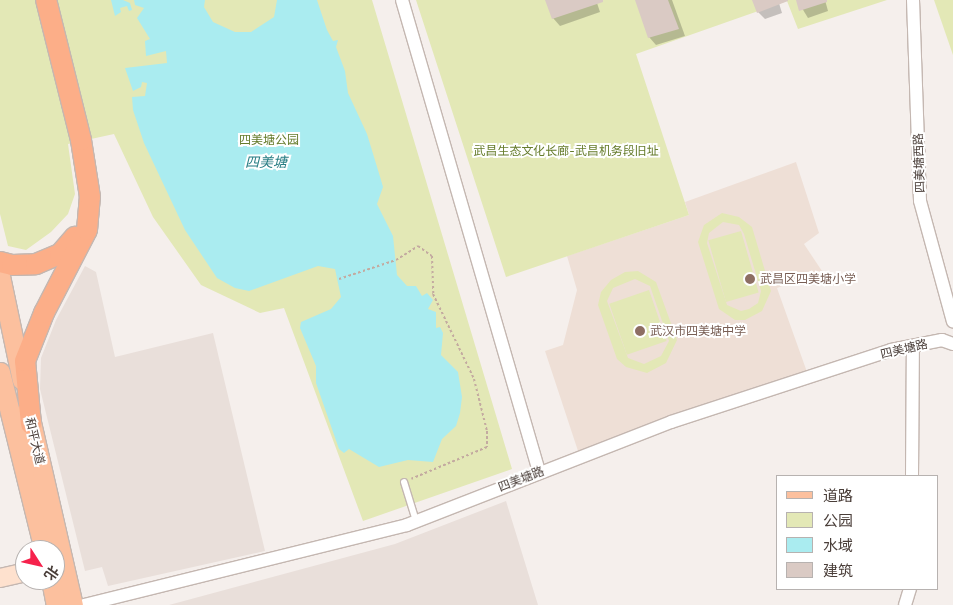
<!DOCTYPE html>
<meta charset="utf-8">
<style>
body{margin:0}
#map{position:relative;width:953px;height:605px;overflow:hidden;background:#f5efec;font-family:Inter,"Noto Sans SC",sans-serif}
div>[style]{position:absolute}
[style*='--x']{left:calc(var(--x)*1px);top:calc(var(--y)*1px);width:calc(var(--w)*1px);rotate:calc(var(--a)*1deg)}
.residential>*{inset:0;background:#e9dfda}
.education>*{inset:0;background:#eedfd6}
.green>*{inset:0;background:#e3e8b6;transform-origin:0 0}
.water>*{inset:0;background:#aaecf0}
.shadow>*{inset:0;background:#0003}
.building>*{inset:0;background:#dacac4}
.path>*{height:2px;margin-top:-1px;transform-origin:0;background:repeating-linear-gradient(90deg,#c3aaa0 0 2.5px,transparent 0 5px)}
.roads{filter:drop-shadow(1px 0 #c4b7b1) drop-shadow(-1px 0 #c4b7b1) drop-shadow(0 1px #c4b7b1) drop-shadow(0 -1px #c4b7b1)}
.service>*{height:6px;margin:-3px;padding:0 3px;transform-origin:3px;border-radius:3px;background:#fff}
.minor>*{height:12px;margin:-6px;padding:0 6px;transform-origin:6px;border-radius:6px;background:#fff}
.secondary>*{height:18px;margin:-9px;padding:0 9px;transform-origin:9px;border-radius:9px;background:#fee1ce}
.primary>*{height:19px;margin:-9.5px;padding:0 9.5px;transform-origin:9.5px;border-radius:9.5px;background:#fcc09e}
.trunk>*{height:20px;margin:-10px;padding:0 10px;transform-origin:10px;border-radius:10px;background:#fcae88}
.dots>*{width:14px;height:14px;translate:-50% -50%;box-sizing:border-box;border:2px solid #fff;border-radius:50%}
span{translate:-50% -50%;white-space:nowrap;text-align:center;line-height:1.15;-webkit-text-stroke:4px #fff;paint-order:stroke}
.park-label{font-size:12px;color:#667c2c}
.street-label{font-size:12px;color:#4a3e39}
.education-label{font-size:12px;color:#785e54}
.left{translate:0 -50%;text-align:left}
.water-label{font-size:14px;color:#297e84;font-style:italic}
.legend{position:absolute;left:776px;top:475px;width:162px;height:115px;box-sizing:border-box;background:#fff;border:1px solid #b7b2b0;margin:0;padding:6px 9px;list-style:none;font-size:15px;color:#4a3e39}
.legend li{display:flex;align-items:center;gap:10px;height:25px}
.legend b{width:25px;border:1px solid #b7b2b0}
.north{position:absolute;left:15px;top:540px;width:50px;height:50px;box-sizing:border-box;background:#fff;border:1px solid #b7b2b0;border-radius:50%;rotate:125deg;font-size:14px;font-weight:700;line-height:20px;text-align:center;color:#4a3e39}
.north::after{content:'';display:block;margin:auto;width:18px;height:22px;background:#f6224c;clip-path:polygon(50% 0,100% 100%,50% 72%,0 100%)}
</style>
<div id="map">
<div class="residential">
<i style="clip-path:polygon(85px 266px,96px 272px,115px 357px,213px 333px,265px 551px,108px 586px,102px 567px,85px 571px,40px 389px,41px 358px,56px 320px)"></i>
<i style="clip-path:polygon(506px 501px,538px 605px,169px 605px,395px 544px)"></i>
</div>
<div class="education">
<i style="clip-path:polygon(796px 162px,819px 233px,804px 244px,822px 271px,777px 288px,807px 372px,578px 451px,545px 351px,563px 345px,577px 290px,567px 256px,689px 215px,685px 202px)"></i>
</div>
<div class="green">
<i style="clip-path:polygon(0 0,372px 0,512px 469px,363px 521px,284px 308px,260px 313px,201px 285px,153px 217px,114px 134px,68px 144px,75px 194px,68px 214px,51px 232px,26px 250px,8px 246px,0 214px)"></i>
<i style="clip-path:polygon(416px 0,887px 0,798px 29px,787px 1px,636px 54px,689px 215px,506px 277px)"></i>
<i style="clip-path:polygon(934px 0,953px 0,953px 55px)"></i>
<i style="clip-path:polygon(evenodd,722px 213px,739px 217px,752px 227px,771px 291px,762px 311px,745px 320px,735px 320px,719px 309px,698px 242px,704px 225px,722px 213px,723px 222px,739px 225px,744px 234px,761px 291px,758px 303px,749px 309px,741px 311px,727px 305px,707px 243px,709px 233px,723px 222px)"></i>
<i style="left:741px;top:231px;width:64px;height:34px;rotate:74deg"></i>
<i style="clip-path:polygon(evenodd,638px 271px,656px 282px,677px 340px,666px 363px,647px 373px,626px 367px,617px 359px,598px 305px,601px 292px,611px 280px,625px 272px,638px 271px,635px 279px,650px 286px,669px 341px,661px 356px,644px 364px,628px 358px,607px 301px,613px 288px,635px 279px)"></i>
<i style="left:649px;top:290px;width:54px;height:42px;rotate:71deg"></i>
</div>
<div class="water">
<i style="clip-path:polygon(111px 0,123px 0,130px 3px,132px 10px,129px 11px,127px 6px,120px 8px,121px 12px,115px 16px)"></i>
<i style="clip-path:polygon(134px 0,205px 0,204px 7px,213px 22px,235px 32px,251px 32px,274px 17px,277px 0,317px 0,327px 30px,333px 41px,338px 40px,336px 47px,345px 71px,348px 93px,367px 134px,381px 180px,383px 187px,377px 204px,393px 236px,397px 275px,407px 286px,416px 286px,422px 296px,427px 293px,433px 300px,428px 309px,436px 312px,436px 328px,440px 327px,443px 333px,441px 355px,458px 372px,462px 397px,460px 413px,456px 426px,442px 439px,433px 462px,408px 460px,379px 467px,349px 449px,344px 453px,339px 449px,316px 383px,316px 366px,300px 328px,301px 322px,331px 309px,341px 297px,335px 269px,318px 266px,249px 291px,235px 288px,217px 278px,185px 230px,144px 143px,133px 110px,132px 97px,145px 96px,147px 83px,142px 82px,141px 87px,133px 91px,125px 68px,167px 63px,166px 51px,146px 56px,145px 41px,150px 39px,137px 18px,144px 8px,135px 5px)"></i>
</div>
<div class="shadow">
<i style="clip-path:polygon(547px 0,596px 0,600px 12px,560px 26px,553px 18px)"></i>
<i style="clip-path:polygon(636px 0,672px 0,685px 36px,656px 45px,649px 37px)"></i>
<i style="clip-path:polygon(754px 0,778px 0,782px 13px,765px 19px,758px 12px)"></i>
<i style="clip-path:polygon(797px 0,825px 0,828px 11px,808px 18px)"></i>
</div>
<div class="building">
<i style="clip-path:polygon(545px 0,603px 0,603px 2px,552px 19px)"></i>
<i style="clip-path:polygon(635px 0,668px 0,679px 29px,648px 38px)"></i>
<i style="clip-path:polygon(752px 0,788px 0,788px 1px,757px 13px)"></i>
<i style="clip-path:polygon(796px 0,827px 0,827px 2px,799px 11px)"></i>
</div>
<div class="path">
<i style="--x:339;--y:279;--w:60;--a:-18.4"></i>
<i style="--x:396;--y:260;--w:26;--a:-32"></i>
<i style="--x:418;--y:246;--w:17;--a:36"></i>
<i style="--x:432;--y:256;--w:38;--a:88"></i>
<i style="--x:433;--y:294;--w:94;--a:64.2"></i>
<i style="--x:474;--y:379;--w:54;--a:76"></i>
<i style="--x:487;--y:431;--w:16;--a:90"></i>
<i style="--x:487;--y:447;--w:82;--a:157.2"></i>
</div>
<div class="roads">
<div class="service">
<i style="--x:404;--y:482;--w:41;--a:72.9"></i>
</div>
<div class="minor">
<i style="--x:402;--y:0;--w:491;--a:73.8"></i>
<i style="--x:913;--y:0;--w:201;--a:88"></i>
<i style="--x:920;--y:201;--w:125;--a:74.7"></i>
<i style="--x:912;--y:476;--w:130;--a:-89.6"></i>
<i style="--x:84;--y:605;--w:333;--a:-13.9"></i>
<i style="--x:407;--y:525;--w:283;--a:-21.3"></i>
<i style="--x:671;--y:422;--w:231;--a:-18.1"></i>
<i style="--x:891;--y:350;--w:52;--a:-11.1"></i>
<i style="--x:942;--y:340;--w:12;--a:20"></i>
<i style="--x:905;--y:605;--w:17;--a:-73"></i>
</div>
<div class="secondary">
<i style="--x:0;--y:578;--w:26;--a:-13"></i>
</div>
<div class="primary">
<i style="--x:0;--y:276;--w:106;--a:78.1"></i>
<i style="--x:0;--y:372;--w:183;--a:76.1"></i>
<i style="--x:28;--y:409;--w:201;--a:77.1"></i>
<i style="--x:51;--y:580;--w:25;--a:79"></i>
</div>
<div class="trunk">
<i style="--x:0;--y:262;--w:12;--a:14"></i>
<i style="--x:12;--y:265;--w:24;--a:-2"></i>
<i style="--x:36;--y:264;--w:26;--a:-23"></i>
<i style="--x:60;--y:254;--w:23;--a:-49"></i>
<i style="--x:31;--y:424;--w:63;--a:-95.4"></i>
<i style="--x:25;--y:361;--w:52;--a:-68.4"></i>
<i style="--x:44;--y:313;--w:93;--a:-62.6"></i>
<i style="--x:87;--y:230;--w:33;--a:-85"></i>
<i style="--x:90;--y:197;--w:58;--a:-99"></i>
<i style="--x:81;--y:140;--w:144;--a:-104"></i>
</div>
</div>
<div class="dots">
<i style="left:750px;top:279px;background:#8d6e63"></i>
<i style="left:640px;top:331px;background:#8d6e63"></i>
</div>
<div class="park-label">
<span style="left:269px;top:140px">四美塘公园</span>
<span style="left:566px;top:151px">武昌生态文化长廊-武昌机务段旧址</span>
</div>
<div class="street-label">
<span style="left:919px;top:163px;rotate:-92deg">四美塘西路</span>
<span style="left:904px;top:349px;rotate:-13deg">四美塘路</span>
<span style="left:35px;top:441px;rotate:77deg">和平大道</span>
<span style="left:521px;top:479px;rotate:-21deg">四美塘路</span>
</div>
<div class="education-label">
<span class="left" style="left:760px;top:279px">武昌区四美塘小学</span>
<span class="left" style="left:650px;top:331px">武汉市四美塘中学</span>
</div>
<div class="water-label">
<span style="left:266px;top:162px">四美塘</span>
</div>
<ul class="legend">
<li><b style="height:6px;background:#fcc09e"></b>道路</li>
<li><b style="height:14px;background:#e3e8b6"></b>公园</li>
<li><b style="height:14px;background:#aaecf0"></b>水域</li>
<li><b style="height:14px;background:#dacac4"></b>建筑</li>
</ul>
<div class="north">北</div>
</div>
